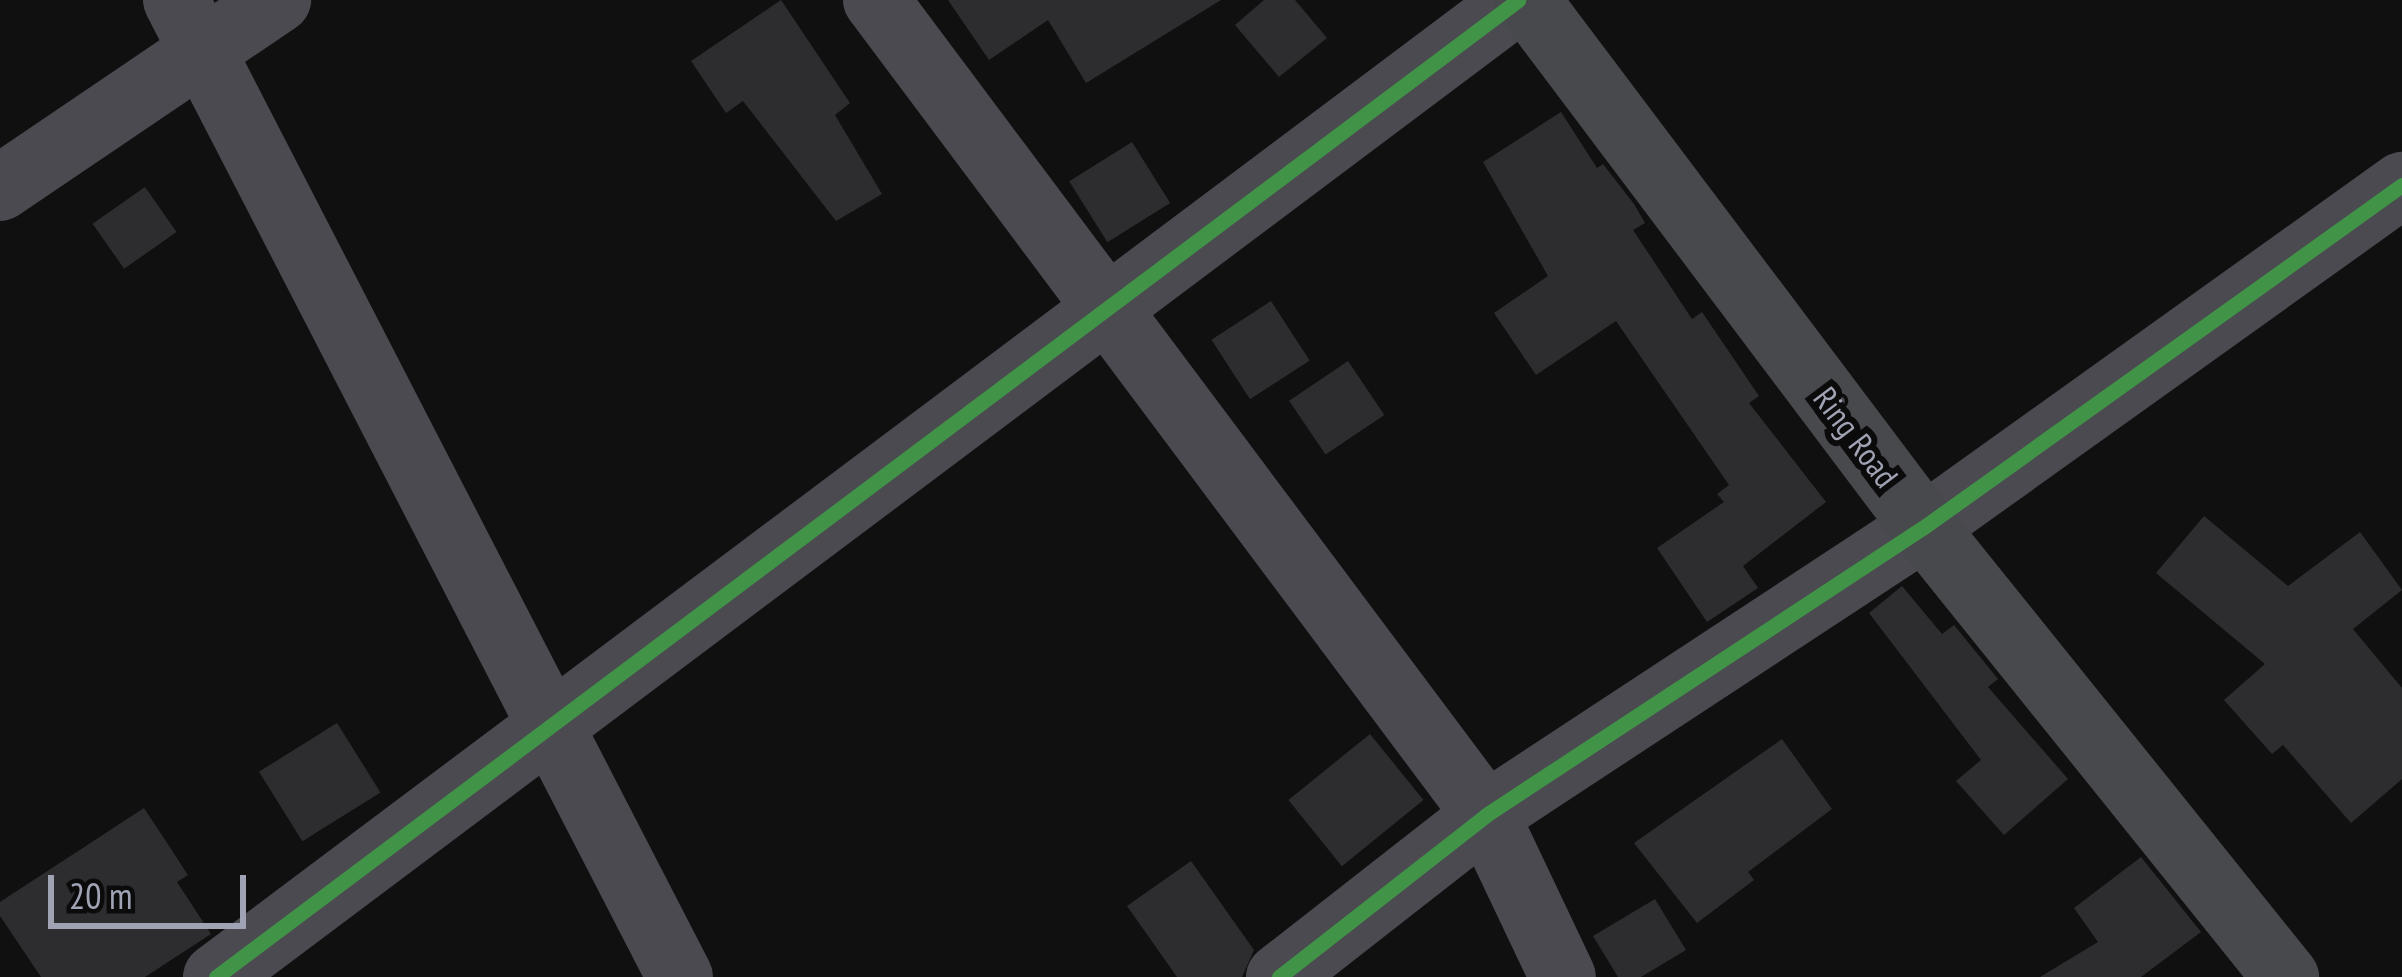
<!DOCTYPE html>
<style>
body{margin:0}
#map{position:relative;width:2402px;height:977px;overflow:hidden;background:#101011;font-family:"PT Sans Narrow",sans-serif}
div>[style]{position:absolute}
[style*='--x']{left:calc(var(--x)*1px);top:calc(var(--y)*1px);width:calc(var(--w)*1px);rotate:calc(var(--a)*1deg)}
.building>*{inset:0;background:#2d2d30;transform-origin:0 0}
.street>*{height:66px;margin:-33px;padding:0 33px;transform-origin:33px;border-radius:33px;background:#4a4a50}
.secondary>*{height:66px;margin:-33px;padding:0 33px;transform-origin:33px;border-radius:33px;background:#48494d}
.cycleway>*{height:15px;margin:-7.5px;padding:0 7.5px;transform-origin:7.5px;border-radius:7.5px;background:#419447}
span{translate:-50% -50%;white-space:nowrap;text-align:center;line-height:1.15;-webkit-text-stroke:12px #0b0b0c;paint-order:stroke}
.street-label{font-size:33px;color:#a0a3b3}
.scale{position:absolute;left:48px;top:875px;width:198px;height:54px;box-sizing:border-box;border:6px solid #a0a3b3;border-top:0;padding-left:15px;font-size:36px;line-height:42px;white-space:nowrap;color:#a0a3b3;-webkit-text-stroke:9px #0b0b0c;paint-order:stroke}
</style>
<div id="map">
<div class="building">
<i style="clip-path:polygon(781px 0,850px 103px,835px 115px,882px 194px,836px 221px,743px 101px,726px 113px,691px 61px)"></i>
<i style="clip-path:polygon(948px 0,1221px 0,1086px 83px,1048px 20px,989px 60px)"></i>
<i style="clip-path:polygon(1264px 0,1295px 0,1327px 38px,1279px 77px,1235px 25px)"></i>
<i style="clip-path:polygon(1561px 112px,1597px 168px,1603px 164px,1634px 204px,1645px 223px,1633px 230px,1692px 319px,1702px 312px,1759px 396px,1749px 403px,1826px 502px,1743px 566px,1758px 588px,1707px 622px,1657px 548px,1724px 502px,1717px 494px,1729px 485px,1616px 321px,1536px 375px,1494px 313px,1548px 276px,1483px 162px)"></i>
<i style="left:1132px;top:142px;width:72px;height:74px;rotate:58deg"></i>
<i style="left:145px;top:187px;width:55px;height:64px;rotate:55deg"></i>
<i style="left:1271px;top:301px;width:71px;height:71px;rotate:57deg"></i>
<i style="left:1348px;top:361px;width:65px;height:71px;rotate:56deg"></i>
<i style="clip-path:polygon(2204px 516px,2288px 586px,2360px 532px,2402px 590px,2353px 629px,2402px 688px,2402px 779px,2351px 823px,2283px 745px,2272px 754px,2224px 700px,2265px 664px,2156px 573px)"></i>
<i style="clip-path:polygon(1902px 586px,1942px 634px,1954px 625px,1998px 679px,1988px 687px,2068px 779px,2004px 835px,1956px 781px,1981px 760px,1869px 613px)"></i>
<i style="left:337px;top:723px;width:82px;height:92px;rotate:58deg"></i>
<i style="left:1370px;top:734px;width:85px;height:105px;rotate:51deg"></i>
<i style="clip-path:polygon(1782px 739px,1832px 809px,1748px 872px,1754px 880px,1697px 923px,1634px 843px)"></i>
<i style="clip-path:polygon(144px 808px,188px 875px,177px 882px,211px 934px,145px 977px,41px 977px,0 916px,0 902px)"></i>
<i style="clip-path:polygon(2141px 857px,2201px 932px,2141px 977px,2040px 977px,2098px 942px,2074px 908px)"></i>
<i style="clip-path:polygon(1191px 861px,1254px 950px,1242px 977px,1177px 977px,1127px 906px)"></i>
<i style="clip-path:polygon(1655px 899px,1686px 950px,1641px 977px,1618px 977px,1593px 936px)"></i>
</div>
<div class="street">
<i style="--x:176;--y:0;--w:1099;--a:62.71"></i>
<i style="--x:876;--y:0;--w:1018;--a:53.19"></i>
<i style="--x:1486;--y:815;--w:179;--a:64.6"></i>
<i style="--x:0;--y:188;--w:336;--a:-34.1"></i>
<i style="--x:216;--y:977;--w:1628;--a:-36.88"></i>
<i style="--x:1279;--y:977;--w:263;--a:-38"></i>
<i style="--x:1486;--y:815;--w:524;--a:-33.33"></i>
<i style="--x:1924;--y:527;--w:588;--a:-35.58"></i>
</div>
<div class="secondary">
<i style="--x:1527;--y:0;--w:660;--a:53.01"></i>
<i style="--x:1924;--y:527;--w:578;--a:51.19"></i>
</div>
<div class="cycleway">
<i style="--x:216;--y:977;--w:1628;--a:-36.88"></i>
<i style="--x:1279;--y:977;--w:263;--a:-38"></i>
<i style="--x:1486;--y:815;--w:524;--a:-33.33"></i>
<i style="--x:1924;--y:527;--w:588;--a:-35.58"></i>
</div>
<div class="street-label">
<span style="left:1856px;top:437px;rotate:53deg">Ring Road</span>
</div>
<div class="scale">20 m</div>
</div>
